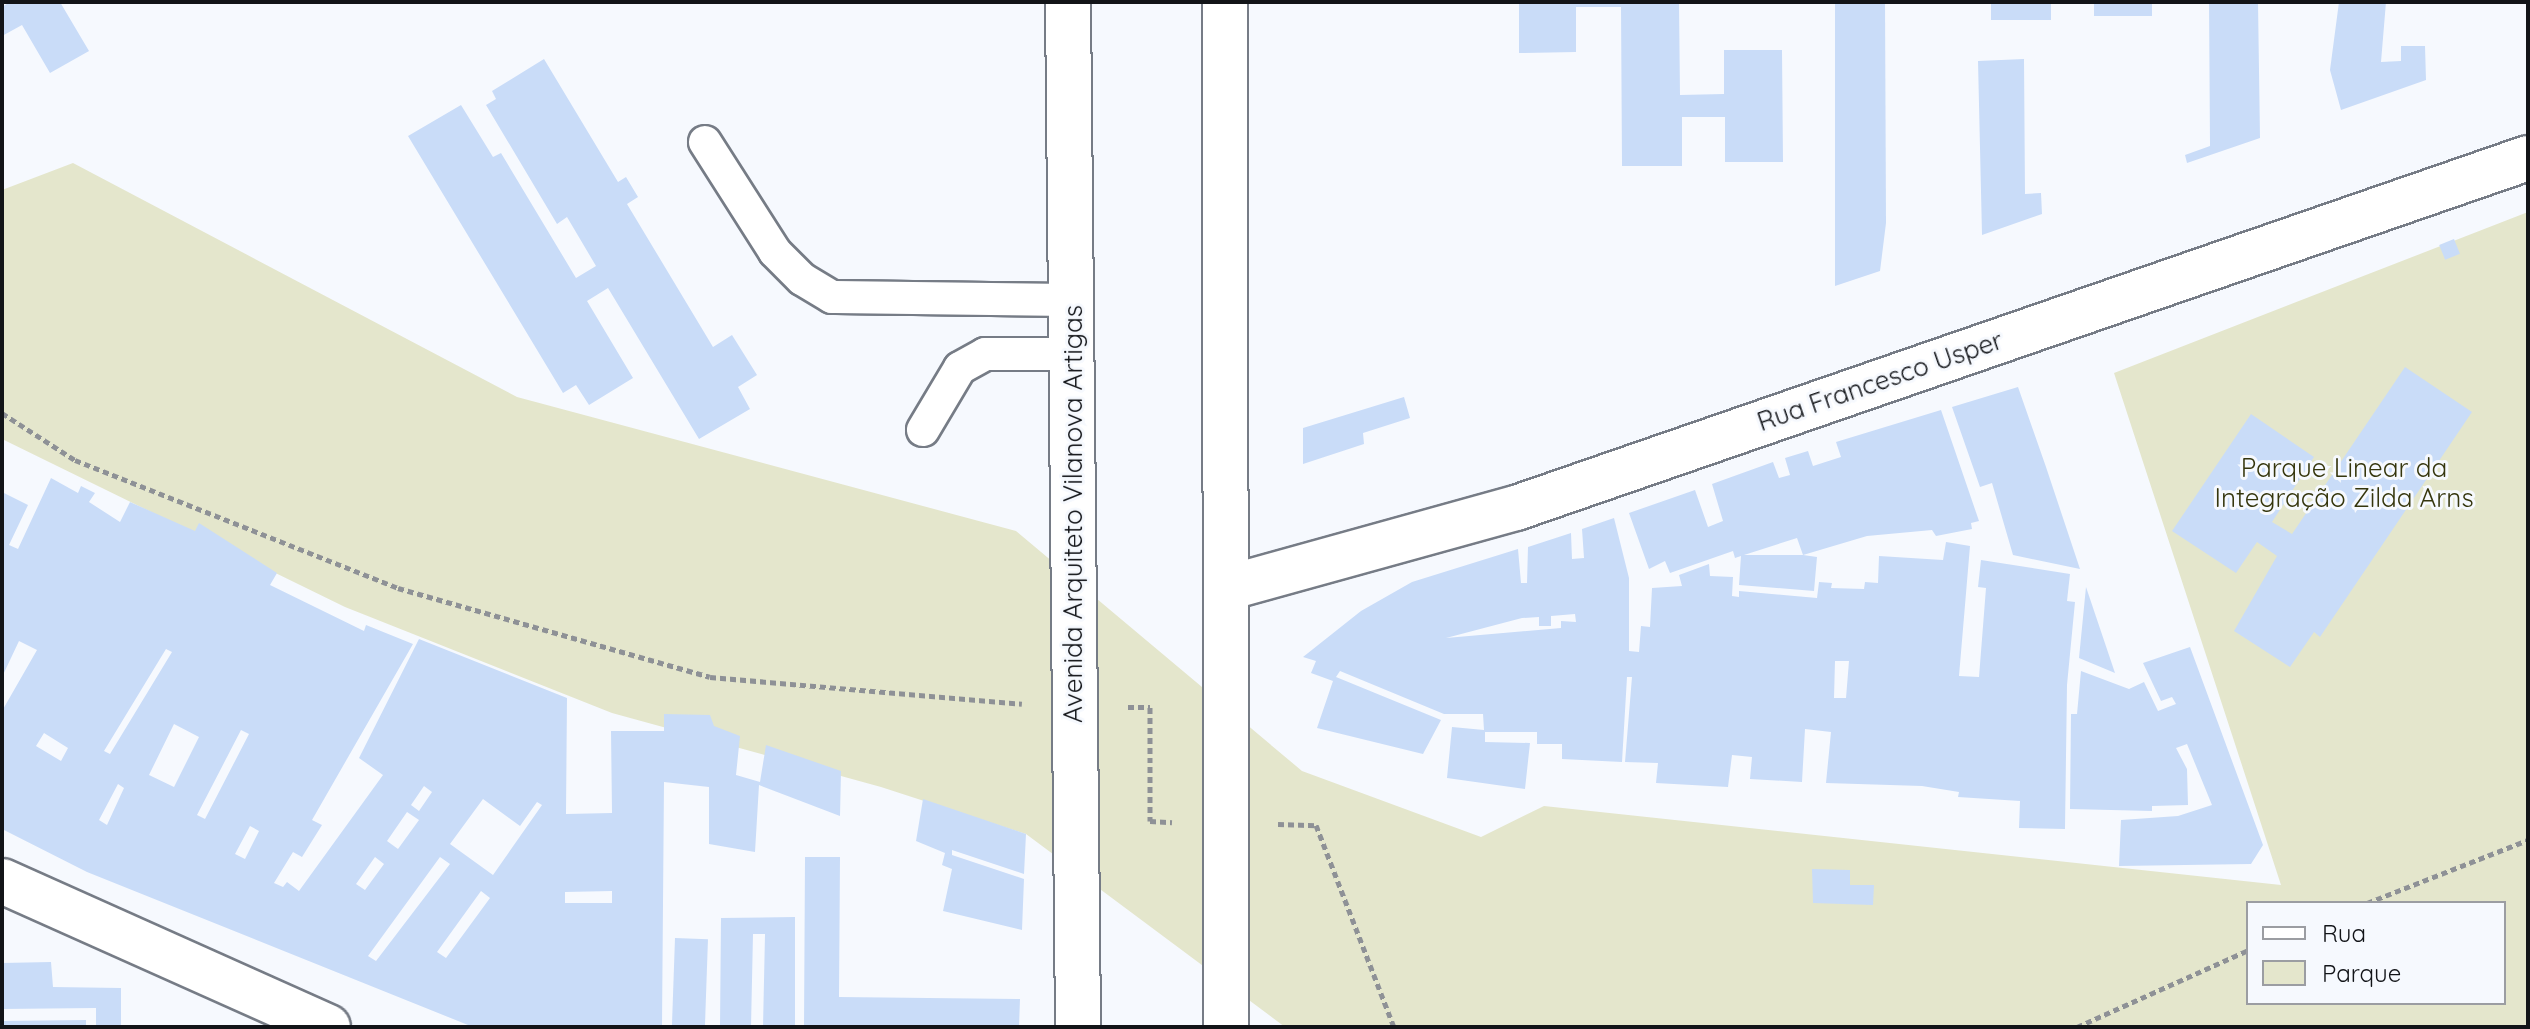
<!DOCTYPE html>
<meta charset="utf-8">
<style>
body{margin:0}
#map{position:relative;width:2530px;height:1029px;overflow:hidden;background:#f6f9fe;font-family:Quicksand,sans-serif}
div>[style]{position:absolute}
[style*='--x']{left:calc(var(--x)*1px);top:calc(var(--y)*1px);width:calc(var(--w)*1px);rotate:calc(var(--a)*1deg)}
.green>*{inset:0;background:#e4e6cc}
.building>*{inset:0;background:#c9dcf8;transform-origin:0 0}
.path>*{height:5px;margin-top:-2.5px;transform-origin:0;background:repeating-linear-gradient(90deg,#8e9196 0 6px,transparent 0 10px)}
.roads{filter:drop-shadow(2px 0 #767c86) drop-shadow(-2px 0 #767c86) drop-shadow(0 2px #767c86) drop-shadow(0 -2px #767c86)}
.service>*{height:32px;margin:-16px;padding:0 16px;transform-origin:16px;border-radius:16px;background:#fff}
.minor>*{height:44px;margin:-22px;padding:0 22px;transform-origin:22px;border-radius:22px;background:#fff}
.secondary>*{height:44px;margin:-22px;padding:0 22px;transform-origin:22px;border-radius:22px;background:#fff}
span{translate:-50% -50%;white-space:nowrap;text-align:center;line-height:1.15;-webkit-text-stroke:6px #f6f9fe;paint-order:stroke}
.street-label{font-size:26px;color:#121418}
.park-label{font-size:26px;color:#35360d}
.frame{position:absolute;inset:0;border:4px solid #121418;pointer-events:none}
.legend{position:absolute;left:2246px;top:901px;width:260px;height:104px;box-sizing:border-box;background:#f6f9fe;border:2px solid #9b9da2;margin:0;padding:10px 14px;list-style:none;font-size:24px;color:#121418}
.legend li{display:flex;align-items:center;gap:16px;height:40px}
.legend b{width:40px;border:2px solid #9b9da2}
</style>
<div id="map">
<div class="green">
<i style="clip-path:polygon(evenodd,73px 163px,517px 397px,1016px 531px,1302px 771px,1481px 837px,1544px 806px,2281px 885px,2114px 373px,2528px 212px,2528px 1027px,1285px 1027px,1026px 834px,881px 787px,612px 713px,345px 607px,2px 439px,2px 190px,73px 163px,2248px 903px,2504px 903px,2504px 1003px,2248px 1003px,2248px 903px)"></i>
</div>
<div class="building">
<i style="clip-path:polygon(10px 2px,60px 2px,89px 51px,50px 73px,22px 25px,2px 36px,2px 7px)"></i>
<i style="clip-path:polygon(1519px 2px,1679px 2px,1680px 95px,1724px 94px,1724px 50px,1782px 50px,1783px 162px,1725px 162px,1725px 117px,1682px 117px,1682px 166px,1622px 166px,1621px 7px,1576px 7px,1576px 52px,1519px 53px)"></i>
<i style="clip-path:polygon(1835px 2px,1885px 2px,1886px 223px,1880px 271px,1835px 286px)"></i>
<i style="left:1991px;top:2px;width:60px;height:18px"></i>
<i style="left:2094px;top:2px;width:58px;height:14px"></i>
<i style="clip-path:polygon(2209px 2px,2258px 2px,2260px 138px,2187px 163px,2185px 155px,2210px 146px)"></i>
<i style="clip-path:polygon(2339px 2px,2386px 2px,2381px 62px,2401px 61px,2401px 46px,2425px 46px,2426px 80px,2341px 110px,2330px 70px)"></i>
<i style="clip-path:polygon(544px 59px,618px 182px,626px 177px,638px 197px,627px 204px,713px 347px,732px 335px,757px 375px,738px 387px,750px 409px,699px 439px,608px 288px,587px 301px,633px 378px,589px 405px,576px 385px,563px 393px,408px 136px,461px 105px,493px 157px,501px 153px,576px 278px,596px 266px,567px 217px,557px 224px,486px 105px,496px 99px,492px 91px)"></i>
<i style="clip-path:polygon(2024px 59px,2025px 194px,2041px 193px,2042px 214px,1982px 235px,1978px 61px)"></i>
<i style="left:2454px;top:239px;width:16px;height:16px;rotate:68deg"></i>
<i style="clip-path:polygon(2405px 367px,2472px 412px,2320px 637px,2314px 632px,2290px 667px,2234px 631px,2277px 556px,2257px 542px,2236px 573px,2172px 531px,2251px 414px,2314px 457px,2272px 522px,2292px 534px)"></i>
<i style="clip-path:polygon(2018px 387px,2046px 467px,2080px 569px,2013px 555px,1992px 483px,1980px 487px,1952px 407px)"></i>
<i style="clip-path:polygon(1404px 397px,1410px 418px,1363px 433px,1364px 444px,1303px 464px,1303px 428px)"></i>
<i style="clip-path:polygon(evenodd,1941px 410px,1979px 521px,1971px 523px,1972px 529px,1936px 536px,1932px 530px,1867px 536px,1803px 555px,1817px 557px,1814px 591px,1739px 585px,1741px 556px,1735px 558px,1733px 551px,1670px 573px,1665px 561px,1649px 569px,1629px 513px,1695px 490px,1708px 527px,1723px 521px,1712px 484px,1773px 462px,1779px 478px,1790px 475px,1785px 458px,1808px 451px,1813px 466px,1841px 457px,1836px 442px,1941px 410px,1797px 538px,1803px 555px,1744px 555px,1797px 538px)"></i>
<i style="clip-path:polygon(evenodd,51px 478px,78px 493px,81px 486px,95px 493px,89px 502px,120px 522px,130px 502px,195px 531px,199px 523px,277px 573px,270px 585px,364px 631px,366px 625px,413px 644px,312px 820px,322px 825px,302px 857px,293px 852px,274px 883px,283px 887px,287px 882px,299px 891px,383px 775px,359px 758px,419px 639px,567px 698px,566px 814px,612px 813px,611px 731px,664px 731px,664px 714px,710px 715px,714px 726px,740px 736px,736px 775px,760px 782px,766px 745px,841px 771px,840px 816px,759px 785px,755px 852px,709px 844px,709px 787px,664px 782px,662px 1027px,473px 1027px,87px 872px,2px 829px,2px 711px,37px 650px,19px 641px,2px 677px,2px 492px,28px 505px,9px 545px,18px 549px,51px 478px,166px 649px,172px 652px,110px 754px,104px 751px,166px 649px,51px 478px,174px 724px,199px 737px,174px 787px,149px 775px,174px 724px,51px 478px,241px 730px,249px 734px,205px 819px,197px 815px,241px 730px,51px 478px,44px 733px,68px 748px,61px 761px,36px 746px,44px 733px,51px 478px,118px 784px,124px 788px,107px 825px,99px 820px,118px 784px,51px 478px,424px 786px,432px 792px,419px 811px,411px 805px,424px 786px,51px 478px,483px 799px,520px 826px,537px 802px,542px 805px,493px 875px,450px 844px,483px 799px,51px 478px,407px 812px,419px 820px,398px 849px,387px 841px,407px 812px,51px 478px,250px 826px,259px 831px,245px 859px,235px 854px,250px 826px,51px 478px,375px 857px,384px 864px,365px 890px,356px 884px,375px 857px,51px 478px,440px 857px,450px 864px,376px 961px,368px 956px,440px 857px,51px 478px,481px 891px,490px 898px,446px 958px,437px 952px,481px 891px,51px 478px,612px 891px,612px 903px,565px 903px,565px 892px,612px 891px)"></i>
<i style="clip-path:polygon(evenodd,1614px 518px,1629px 578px,1629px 651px,1639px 652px,1641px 626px,1650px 627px,1652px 588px,1682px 586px,1679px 575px,1709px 564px,1710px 576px,1733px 577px,1732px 596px,1739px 597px,1739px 591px,1817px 598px,1819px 582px,1832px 583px,1831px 588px,1864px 589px,1865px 582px,1878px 583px,1879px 556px,1943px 560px,1946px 542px,1970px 546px,1959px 676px,1979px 677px,1986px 588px,1978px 587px,1981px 560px,2070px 574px,2067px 601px,2075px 602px,2067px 685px,2065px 829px,2019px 828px,2020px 801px,1958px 797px,1959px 792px,1922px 786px,1826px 783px,1831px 732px,1805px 729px,1802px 782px,1750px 779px,1752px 757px,1732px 755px,1728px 787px,1656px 783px,1658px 763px,1625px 762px,1632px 677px,1627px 677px,1622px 762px,1562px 759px,1562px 744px,1537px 744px,1537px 732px,1485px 732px,1485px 742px,1530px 743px,1525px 789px,1447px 778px,1452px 727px,1484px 730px,1483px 714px,1444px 714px,1340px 671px,1336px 677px,1441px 720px,1423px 754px,1317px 728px,1333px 681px,1311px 673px,1316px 661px,1303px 657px,1361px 611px,1412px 582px,1518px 549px,1521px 583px,1527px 583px,1528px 547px,1571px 533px,1572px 559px,1584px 558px,1582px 529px,1614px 518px,1575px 614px,1576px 622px,1561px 621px,1561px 628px,1446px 638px,1522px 618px,1539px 617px,1539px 626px,1551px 626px,1551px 616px,1575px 614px,1614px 518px,1835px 661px,1849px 661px,1846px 698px,1834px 698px,1835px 661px)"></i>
<i style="clip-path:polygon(2086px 587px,2115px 673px,2079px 658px)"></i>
<i style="clip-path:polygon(2190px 647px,2263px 845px,2251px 864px,2119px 866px,2121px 820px,2178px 816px,2212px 805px,2187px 744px,2176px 748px,2187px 769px,2188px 805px,2152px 806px,2152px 811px,2070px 809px,2071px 714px,2077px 714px,2081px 671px,2129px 689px,2144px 682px,2158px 711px,2176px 704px,2172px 697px,2161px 701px,2143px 663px)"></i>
<i style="clip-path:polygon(923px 799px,1026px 834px,1024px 874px,952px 850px,952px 855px,1024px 879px,1022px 930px,943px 911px,952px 869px,942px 865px,945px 853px,916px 841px)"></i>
<i style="clip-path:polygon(805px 857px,840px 857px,839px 997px,1020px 999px,1019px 1027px,804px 1027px)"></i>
<i style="clip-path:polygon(1812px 869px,1850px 870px,1850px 885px,1874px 885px,1873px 905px,1813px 903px)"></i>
<i style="clip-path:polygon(795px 917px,795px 1027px,763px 1027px,765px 934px,753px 934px,751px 1027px,720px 1027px,721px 918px)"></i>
<i style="left:675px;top:938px;width:33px;height:89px;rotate:2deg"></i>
<i style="clip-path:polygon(51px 962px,53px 987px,121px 988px,121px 1027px,96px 1027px,96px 1008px,2px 1009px,2px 963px)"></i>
<i style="clip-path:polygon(86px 1020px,86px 1027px,2px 1027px,2px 1021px)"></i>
</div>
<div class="path">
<i style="--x:2;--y:413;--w:87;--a:32.8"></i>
<i style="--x:75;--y:460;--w:347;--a:21.6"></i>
<i style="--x:398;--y:588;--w:324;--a:15.9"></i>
<i style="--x:710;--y:677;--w:313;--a:4.9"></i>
<i style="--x:1128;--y:707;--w:22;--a:0"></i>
<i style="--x:1150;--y:707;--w:114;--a:90"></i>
<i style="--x:1150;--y:821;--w:22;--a:3"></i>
<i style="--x:1278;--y:824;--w:38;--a:2"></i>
<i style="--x:1316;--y:825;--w:217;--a:68.9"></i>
<i style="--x:2367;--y:903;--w:173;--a:-21.4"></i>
<i style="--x:2077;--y:1027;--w:188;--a:-24.2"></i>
</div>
<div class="roads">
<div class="service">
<i style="--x:705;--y:142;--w:130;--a:57.5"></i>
<i style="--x:775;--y:252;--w:38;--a:45"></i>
<i style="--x:802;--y:279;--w:35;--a:31"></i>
<i style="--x:832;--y:297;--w:240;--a:0.7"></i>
<i style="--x:923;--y:430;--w:72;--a:-59.2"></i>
<i style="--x:960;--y:368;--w:29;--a:-29"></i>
<i style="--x:985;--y:354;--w:88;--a:0"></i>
</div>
<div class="minor">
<i style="--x:1227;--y:588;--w:300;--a:-15.5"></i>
<i style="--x:1516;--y:508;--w:1071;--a:-19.08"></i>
<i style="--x:2;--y:881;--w:357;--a:24.1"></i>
</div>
<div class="secondary">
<i style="--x:1068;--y:2;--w:1025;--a:89.44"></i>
<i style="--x:1225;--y:2;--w:1025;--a:89.94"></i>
</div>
</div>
<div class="street-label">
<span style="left:1880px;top:381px;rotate:-19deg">Rua Francesco Usper</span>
<span style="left:1073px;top:514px;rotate:-90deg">Avenida Arquiteto Vilanova Artigas</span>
</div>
<div class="park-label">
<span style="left:2344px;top:483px">Parque Linear da<br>Integração Zilda Arns</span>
</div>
<div class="frame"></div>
<ul class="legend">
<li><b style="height:10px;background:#fff"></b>Rua</li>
<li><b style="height:22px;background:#e4e6cc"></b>Parque</li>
</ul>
</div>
